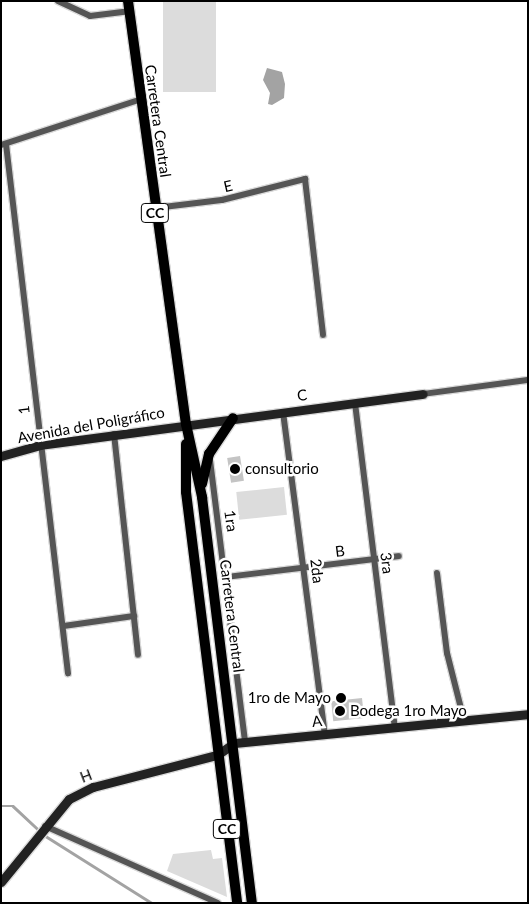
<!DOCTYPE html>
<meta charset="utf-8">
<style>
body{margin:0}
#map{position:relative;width:529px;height:904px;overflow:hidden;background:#fff;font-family:Lato,sans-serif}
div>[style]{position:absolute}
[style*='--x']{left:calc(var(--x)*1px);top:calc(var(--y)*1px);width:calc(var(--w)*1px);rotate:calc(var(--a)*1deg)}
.green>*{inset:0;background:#dcdcdc;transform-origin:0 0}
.water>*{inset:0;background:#a3a3a3}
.stream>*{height:2.5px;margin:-1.25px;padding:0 1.25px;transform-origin:1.25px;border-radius:1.25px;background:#a3a3a3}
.building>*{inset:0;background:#c4c4c4;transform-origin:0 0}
.roads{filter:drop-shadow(1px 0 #dbdbdb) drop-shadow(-1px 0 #dbdbdb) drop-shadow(0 1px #dbdbdb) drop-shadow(0 -1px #dbdbdb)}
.street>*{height:6px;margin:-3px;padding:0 3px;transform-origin:3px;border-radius:3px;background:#555}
.secondary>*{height:9px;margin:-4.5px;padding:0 4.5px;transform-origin:4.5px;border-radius:4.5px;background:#222}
.primary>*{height:10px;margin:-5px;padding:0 5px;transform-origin:5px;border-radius:5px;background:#000}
.dots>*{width:14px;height:14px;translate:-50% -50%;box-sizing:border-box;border:2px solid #fff;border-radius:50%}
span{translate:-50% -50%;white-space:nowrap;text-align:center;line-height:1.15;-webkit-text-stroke:5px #fff;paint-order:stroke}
.shield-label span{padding:1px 4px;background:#fff;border:1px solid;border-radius:4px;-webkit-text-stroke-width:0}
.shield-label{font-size:14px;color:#000;font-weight:700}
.street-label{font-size:15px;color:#000}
.poi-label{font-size:15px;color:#000}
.left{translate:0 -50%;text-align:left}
.right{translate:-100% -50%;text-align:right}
.frame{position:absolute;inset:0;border:2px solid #000;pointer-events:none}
</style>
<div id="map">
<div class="green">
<i style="left:163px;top:1px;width:53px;height:91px"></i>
<i style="left:284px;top:487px;width:28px;height:48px;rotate:84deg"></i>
<i style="clip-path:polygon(211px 850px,213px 859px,222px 858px,227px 897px,167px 871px,173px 854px)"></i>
</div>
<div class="water">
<i style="clip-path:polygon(267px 68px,282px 72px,285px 84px,284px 98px,272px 105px,268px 104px,270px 93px,263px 80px)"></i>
</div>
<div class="stream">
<i style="--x:1;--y:806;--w:12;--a:0"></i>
<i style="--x:13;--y:806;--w:37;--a:43"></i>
<i style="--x:44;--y:835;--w:128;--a:32.2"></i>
</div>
<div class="building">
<i style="left:240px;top:456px;width:25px;height:13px;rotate:81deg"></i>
<i style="left:362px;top:698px;width:20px;height:31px;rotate:84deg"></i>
</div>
<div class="roads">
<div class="street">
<i style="--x:58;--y:1;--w:35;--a:25"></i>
<i style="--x:90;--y:16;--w:39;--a:-7"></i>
<i style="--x:6;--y:144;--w:533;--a:83.32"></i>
<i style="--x:1;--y:145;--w:145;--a:-18.1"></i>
<i style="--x:155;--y:208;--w:67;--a:-6.8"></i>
<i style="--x:222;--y:200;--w:86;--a:-14.2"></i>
<i style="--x:305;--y:179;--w:157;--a:83.4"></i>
<i style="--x:423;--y:394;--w:106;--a:-7.6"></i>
<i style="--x:355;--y:403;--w:326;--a:83"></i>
<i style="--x:283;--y:412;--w:325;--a:82.6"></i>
<i style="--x:114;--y:434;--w:222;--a:83.8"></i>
<i style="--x:210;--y:460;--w:284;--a:82.9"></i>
<i style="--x:437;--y:573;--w:81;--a:82.9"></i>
<i style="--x:447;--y:653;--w:69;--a:75.8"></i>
<i style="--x:226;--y:577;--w:174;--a:-6.9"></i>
<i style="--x:63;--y:626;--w:72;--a:-8"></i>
<i style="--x:45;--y:826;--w:189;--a:24"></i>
</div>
<div class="secondary">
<i style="--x:1;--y:456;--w:41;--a:-15.8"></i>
<i style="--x:40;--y:445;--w:386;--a:-7.6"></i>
<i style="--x:1;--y:882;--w:107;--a:-50.7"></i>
<i style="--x:69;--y:799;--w:27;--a:-27"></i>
<i style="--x:93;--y:787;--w:128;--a:-14.5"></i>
<i style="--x:217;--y:755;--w:21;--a:-35"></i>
<i style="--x:234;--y:743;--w:295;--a:-5.6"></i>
</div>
<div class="primary">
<i style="--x:128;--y:1;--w:427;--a:82.2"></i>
<i style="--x:186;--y:424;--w:75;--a:77.6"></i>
<i style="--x:202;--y:497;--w:409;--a:83"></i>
<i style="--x:186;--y:444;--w:48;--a:90"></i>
<i style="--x:186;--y:492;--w:414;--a:82.9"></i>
<i style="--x:202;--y:484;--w:31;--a:-77"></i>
<i style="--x:209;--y:454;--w:43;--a:-56.3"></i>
</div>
</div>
<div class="dots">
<i style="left:235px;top:469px;background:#000"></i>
<i style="left:341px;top:698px;background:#000"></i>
<i style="left:340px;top:711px;background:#000"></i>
</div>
<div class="shield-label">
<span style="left:155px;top:213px">CC</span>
<span style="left:227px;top:829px">CC</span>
</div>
<div class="street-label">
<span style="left:158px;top:121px;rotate:82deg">Carretera Central</span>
<span style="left:228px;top:186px;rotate:-13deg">E</span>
<span style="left:302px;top:395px;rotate:-7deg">C</span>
<span style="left:24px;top:410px;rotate:-96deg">1</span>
<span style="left:91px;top:425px;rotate:-10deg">Avenida del Poligráfico</span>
<span style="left:231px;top:521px;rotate:82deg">1ra</span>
<span style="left:340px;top:551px;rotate:-7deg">B</span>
<span style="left:387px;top:563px;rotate:83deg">3ra</span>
<span style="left:317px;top:571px;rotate:83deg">2da</span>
<span style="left:232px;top:616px;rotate:83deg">Carretera Central</span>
<span style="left:317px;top:721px;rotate:-6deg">A</span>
<span style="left:86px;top:776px;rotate:-21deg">H</span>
</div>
<div class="poi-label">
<span class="left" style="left:245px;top:469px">consultorio</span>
<span class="right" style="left:331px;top:698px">1ro de Mayo</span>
<span class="left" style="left:350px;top:711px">Bodega 1ro Mayo</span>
</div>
<div class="frame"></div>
</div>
